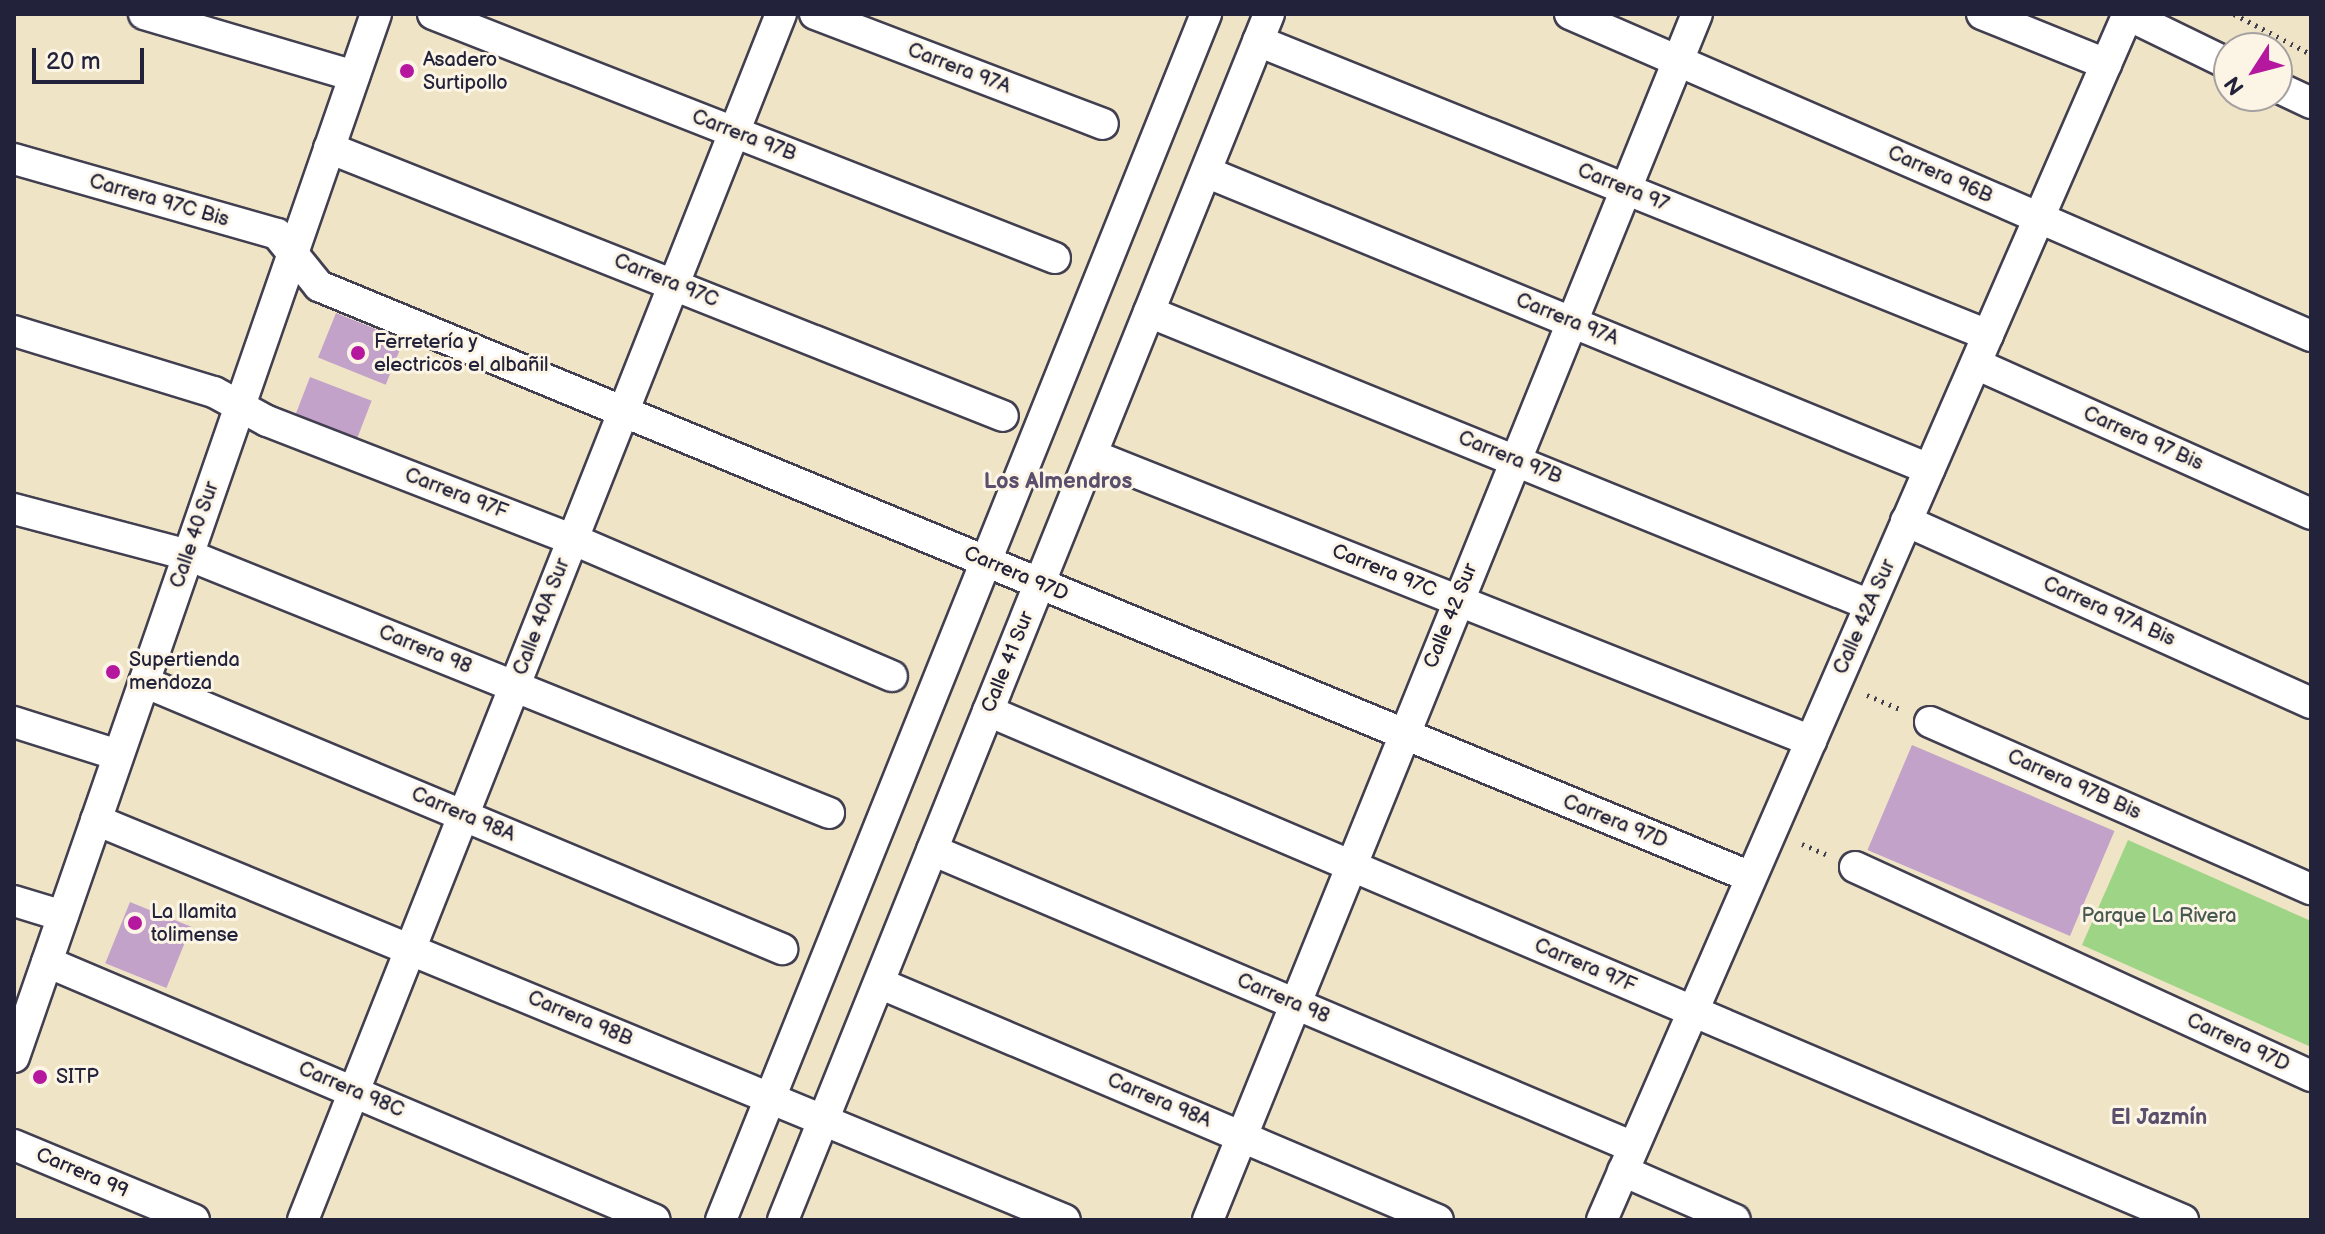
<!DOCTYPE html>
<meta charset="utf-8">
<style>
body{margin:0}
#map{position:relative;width:2325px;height:1234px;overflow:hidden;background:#efe5c6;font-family:"Balsamiq Sans",sans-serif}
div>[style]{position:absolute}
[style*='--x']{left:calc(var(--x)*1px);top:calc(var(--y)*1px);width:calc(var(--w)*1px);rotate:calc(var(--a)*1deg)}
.green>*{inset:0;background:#9dd485}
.building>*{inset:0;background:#c3a2c9;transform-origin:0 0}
.path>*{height:5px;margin-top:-2.5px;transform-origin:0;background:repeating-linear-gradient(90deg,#413f50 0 2px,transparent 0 8px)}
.roads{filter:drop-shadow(2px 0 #413f50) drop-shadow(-2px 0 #413f50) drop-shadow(0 2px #413f50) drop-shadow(0 -2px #413f50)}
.street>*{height:30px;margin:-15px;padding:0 15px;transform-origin:15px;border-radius:15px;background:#fff}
.dots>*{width:22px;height:22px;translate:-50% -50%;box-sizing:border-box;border:4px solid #fcf5e5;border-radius:50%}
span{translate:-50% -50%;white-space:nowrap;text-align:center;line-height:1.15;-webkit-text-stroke:6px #fcf5e5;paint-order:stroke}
.poi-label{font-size:20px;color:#22223b}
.left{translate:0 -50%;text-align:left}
.street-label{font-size:20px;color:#22223b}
.park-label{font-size:20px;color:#475751}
.neighbourhood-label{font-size:22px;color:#5a4f6d;font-weight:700}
.frame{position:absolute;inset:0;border:16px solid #22223b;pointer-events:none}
.north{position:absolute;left:2213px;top:32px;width:80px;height:80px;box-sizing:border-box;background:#fcf5e5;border:2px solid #a5a1a1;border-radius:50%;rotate:234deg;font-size:22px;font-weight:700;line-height:32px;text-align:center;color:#22223b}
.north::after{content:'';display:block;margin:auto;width:28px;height:36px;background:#b5179e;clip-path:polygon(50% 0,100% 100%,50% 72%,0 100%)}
.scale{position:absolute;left:32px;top:48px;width:112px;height:36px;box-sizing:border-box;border:4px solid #22223b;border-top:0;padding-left:10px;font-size:24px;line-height:28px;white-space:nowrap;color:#22223b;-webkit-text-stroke:6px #fcf5e5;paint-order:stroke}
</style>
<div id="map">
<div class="green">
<i style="clip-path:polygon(2128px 840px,2311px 921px,2311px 1047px,2082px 945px)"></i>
</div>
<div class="building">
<i style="left:336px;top:313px;width:73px;height:48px;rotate:22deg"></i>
<i style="left:310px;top:377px;width:66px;height:40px;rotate:21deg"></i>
<i style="left:1912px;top:745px;width:220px;height:114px;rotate:23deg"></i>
<i style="left:130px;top:902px;width:66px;height:66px;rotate:22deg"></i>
</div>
<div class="path">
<i style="--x:2234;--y:14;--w:87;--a:27.5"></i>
<i style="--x:1867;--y:695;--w:38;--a:23"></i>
<i style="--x:1802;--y:844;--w:26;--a:23"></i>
</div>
<div class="roads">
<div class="street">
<i style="--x:144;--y:14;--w:219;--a:16.4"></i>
<i style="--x:433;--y:14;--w:668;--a:21.42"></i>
<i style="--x:815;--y:14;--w:308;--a:20.9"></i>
<i style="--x:1570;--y:14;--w:808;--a:23.49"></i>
<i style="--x:1982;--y:14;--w:134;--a:22"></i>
<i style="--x:2128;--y:15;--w:112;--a:25.9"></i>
<i style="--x:1258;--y:41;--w:787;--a:21.94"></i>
<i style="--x:2277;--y:87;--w:38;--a:25"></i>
<i style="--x:329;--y:148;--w:725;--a:21.68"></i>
<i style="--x:14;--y:159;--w:273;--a:15.9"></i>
<i style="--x:277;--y:234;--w:67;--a:51.1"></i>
<i style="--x:319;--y:286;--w:1549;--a:22.43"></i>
<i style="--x:1206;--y:172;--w:782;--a:22.33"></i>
<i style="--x:1149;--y:312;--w:778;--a:22.12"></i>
<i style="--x:14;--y:331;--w:209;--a:17"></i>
<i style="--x:214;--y:392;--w:60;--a:28.7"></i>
<i style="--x:267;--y:421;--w:327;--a:21.2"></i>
<i style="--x:572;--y:539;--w:348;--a:23.2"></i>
<i style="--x:1976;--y:364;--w:367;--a:24.1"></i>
<i style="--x:1092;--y:455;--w:774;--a:21.69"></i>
<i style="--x:14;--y:509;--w:180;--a:14.8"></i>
<i style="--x:188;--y:555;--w:691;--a:21.92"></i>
<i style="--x:1906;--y:521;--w:444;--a:24.2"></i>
<i style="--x:144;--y:682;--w:692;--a:22.71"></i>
<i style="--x:988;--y:711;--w:1299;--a:23.07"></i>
<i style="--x:14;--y:722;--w:109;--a:17.6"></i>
<i style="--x:1930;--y:722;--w:416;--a:23.7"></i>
<i style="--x:96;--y:820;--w:1048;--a:22.43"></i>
<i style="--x:932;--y:850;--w:761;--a:22.96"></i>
<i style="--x:1855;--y:867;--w:502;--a:24.62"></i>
<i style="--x:14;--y:901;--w:51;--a:17"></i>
<i style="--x:47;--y:962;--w:660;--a:22.99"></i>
<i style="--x:879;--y:983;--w:607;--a:22.98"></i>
<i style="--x:14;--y:1057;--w:1104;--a:-70.86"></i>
<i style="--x:14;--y:1145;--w:195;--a:22.6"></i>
<i style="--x:1623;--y:1171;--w:122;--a:23.6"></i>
<i style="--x:303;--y:1220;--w:1297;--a:-68.38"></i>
<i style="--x:721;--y:1220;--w:1300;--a:-68.09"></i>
<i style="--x:783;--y:1220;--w:1300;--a:-68.05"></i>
<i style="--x:1208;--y:1220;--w:1301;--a:-67.93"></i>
<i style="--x:1602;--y:1220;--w:1316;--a:-66.44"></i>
</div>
</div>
<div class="dots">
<i style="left:407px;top:71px;background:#b5179e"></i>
<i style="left:358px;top:353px;background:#b5179e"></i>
<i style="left:113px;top:672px;background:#b5179e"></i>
<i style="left:135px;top:923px;background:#b5179e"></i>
<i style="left:40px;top:1077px;background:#b5179e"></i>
</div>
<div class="poi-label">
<span class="left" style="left:423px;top:72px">Asadero<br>Surtipollo</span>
<span class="left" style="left:374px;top:354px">Ferretería y<br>electricos el albañil</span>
<span class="left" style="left:129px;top:672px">Supertienda<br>mendoza</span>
<span class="left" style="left:151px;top:924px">La llamita<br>tolimense</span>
<span class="left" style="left:56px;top:1077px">SITP</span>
</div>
<div class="street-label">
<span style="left:959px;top:69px;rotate:21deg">Carrera 97A</span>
<span style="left:744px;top:136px;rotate:21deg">Carrera 97B</span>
<span style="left:1940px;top:175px;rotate:24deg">Carrera 96B</span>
<span style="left:1623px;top:188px;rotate:22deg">Carrera 97</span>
<span style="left:159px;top:201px;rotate:16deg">Carrera 97C Bis</span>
<span style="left:666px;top:281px;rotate:22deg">Carrera 97C</span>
<span style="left:1567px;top:320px;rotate:22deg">Carrera 97A</span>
<span style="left:2143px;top:439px;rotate:24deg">Carrera 97 Bis</span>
<span style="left:1510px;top:458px;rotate:22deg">Carrera 97B</span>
<span style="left:456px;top:494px;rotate:21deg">Carrera 97F</span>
<span style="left:195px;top:535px;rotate:-71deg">Calle 40 Sur</span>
<span style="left:1384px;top:571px;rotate:22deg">Carrera 97C</span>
<span style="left:1016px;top:574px;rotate:23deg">Carrera 97D</span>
<span style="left:2109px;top:612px;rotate:24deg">Carrera 97A Bis</span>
<span style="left:1451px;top:616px;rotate:-68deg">Calle 42 Sur</span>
<span style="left:542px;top:617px;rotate:-69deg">Calle 40A Sur</span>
<span style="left:1865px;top:617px;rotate:-66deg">Calle 42A Sur</span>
<span style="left:425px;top:650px;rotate:22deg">Carrera 98</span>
<span style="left:1008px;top:662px;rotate:-68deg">Calle 41 Sur</span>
<span style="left:2074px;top:785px;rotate:24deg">Carrera 97B Bis</span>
<span style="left:463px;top:815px;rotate:23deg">Carrera 98A</span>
<span style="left:1615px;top:822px;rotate:22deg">Carrera 97D</span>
<span style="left:1585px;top:966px;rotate:23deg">Carrera 97F</span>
<span style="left:1283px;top:999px;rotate:23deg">Carrera 98</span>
<span style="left:580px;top:1019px;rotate:23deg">Carrera 98B</span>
<span style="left:2238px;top:1043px;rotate:25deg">Carrera 97D</span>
<span style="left:351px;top:1090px;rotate:23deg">Carrera 98C</span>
<span style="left:1159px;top:1101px;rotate:23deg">Carrera 98A</span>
<span style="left:82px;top:1173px;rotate:23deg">Carrera 99</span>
</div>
<div class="park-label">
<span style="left:2159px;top:916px">Parque La Rivera</span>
</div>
<div class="neighbourhood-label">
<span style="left:1058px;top:482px">Los Almendros</span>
<span style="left:2159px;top:1118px">El Jazmín</span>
</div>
<div class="frame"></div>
<div class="north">N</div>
<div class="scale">20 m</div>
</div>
